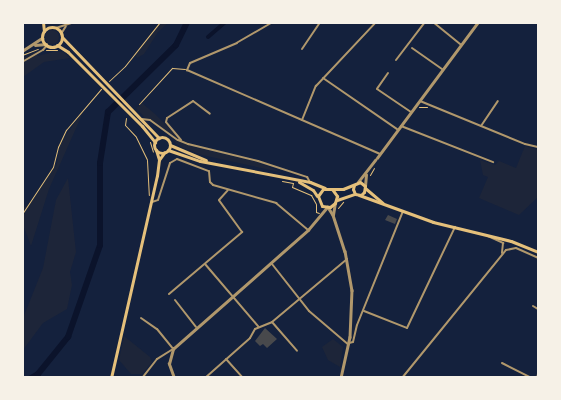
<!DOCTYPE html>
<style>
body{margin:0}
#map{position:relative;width:561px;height:400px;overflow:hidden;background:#14213d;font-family:"Fira Sans Condensed",sans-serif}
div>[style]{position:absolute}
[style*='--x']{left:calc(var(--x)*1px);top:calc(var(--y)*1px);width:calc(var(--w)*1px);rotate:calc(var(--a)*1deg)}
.green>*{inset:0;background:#1d2539}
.round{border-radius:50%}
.canal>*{height:4px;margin:-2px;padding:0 2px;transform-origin:2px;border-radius:2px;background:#0b132b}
.river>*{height:6px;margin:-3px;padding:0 3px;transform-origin:3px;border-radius:3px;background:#0b132b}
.building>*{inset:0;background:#48494c}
.path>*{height:1px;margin:-0.5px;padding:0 0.5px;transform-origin:0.5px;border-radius:0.5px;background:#e5c07b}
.minor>*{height:2px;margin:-1px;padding:0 1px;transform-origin:1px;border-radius:1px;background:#b1986c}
.tertiary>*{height:2.5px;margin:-1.25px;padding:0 1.25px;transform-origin:1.25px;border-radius:1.25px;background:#b1986c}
.secondary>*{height:2.5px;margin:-1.25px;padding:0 1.25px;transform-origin:1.25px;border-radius:1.25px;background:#e5c07b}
.primary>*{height:3px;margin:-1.5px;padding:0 1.5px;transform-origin:1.5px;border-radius:1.5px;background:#e5c07b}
.primary>.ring{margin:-1.5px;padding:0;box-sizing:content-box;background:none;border:3px solid #e5c07b;border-radius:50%}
span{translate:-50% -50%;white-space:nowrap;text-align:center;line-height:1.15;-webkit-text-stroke:4px #f6f1e7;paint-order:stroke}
.frame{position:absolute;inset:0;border:24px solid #f6f1e7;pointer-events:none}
</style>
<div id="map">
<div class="green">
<i style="clip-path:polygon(159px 23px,168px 23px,158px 32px,144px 54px,137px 58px,134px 54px)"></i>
<i class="round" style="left:45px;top:30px;width:14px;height:14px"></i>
<i style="clip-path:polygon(56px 51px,63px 52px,70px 58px,44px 62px,23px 77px,23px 58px,35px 52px,38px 56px)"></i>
<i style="clip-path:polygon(142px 103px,155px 114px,180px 139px,144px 117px,136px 108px)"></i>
<i style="clip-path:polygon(85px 108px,49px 189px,31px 246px,23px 225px,22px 209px,32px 201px,57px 164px,59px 148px,64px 138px)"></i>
<i style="clip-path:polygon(174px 140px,194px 147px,257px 162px,284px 173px,202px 155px,183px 148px,176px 144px)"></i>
<i style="clip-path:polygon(525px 146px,538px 150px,538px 197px,519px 215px,479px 198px,488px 177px,483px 175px,480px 160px,495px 165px,499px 161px,516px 168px)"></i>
<i style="clip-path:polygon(68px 178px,76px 252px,70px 272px,72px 285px,67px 309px,43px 323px,23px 350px,23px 318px,43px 268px,56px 200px)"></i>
<i style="clip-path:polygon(124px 336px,150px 357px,152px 362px,142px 374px,131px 374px,119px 360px)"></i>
<i style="clip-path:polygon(333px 339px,343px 347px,340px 367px,328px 360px,322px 347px)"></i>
</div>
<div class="canal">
<i style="--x:208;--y:37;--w:23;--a:-41"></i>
</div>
<div class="river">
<i style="--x:31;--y:378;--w:8;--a:-30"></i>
<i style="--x:38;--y:374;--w:48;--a:-51"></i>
<i style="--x:68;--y:337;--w:97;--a:-70.8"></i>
<i style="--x:100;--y:245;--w:82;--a:-90"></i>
<i style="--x:100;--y:163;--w:52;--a:-81.1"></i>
<i style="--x:108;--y:112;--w:95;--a:-44.6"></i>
<i style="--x:176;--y:45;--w:25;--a:-64"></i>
</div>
<div class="building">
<i style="clip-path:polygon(388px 215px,397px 219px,395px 224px,385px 220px)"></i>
<i style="clip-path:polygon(265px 328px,277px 339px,267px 348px,263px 344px,260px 346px,255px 341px)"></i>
</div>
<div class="path">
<i style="--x:46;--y:50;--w:11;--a:0"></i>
<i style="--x:22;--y:55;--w:17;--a:-21"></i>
<i style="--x:109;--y:81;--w:22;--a:-43"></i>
<i style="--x:125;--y:66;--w:56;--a:-51.5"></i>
<i style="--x:139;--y:104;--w:49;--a:-47.5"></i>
<i style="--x:172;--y:68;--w:13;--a:4"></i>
<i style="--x:419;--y:107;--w:8;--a:0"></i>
<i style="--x:126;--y:118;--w:7;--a:98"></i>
<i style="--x:125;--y:125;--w:16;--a:47"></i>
<i style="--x:136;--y:137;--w:25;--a:64"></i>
<i style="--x:147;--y:160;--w:35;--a:87"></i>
<i style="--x:150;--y:142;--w:10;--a:73"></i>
<i style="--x:370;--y:175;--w:8;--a:-60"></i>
<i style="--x:282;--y:181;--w:11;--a:10"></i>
<i style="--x:293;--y:183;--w:4;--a:104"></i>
<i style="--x:292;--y:187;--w:21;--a:23"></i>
<i style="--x:311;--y:195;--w:10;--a:61"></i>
<i style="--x:316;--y:204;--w:8;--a:90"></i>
<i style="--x:316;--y:212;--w:3;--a:18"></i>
<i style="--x:338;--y:208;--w:8;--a:-50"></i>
<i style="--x:22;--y:214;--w:56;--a:-56.6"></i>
<i style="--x:53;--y:167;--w:21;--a:-76"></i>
<i style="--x:58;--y:147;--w:19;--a:-65"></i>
<i style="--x:66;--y:130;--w:54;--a:-49.5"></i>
</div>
<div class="minor">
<i style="--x:433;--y:22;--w:36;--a:39"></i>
<i style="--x:271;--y:23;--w:39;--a:150"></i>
<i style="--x:237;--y:43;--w:51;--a:156.9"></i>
<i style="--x:190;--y:63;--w:8;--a:113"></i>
<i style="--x:187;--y:70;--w:210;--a:23.5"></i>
<i style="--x:56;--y:28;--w:20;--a:-18"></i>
<i style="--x:61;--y:34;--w:9;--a:-58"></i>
<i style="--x:412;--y:48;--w:37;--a:35"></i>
<i style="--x:302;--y:49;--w:32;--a:-56"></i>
<i style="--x:396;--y:60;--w:48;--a:-52.7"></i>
<i style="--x:22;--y:62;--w:24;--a:-30"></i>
<i style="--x:43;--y:50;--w:6;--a:-51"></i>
<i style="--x:388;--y:73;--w:19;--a:125"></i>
<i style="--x:377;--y:89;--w:41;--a:34.1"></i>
<i style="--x:323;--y:78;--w:90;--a:34.6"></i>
<i style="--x:420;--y:101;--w:113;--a:22.3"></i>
<i style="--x:525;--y:144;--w:13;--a:13"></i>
<i style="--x:142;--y:119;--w:8;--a:7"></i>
<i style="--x:150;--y:120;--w:34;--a:36"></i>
<i style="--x:178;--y:140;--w:11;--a:22"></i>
<i style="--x:188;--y:144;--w:72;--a:13.7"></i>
<i style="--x:258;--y:161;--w:52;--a:18.1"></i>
<i style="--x:307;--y:177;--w:6;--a:59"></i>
<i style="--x:302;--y:120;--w:37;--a:-68"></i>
<i style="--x:316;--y:86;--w:88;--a:-46.8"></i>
<i style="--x:401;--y:126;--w:99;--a:21.4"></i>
<i style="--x:481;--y:126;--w:30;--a:-56"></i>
<i style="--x:181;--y:140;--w:23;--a:-130"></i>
<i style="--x:166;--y:122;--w:4;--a:-76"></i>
<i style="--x:167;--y:118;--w:31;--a:-33"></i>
<i style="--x:193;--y:101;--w:21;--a:37"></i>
<i style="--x:152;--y:202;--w:6;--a:-18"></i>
<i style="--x:158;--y:200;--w:39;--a:-72"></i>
<i style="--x:170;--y:163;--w:8;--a:-30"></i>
<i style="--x:177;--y:159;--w:34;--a:21"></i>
<i style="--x:209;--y:171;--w:11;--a:85"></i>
<i style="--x:210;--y:182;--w:4;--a:45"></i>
<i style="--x:213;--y:185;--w:66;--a:15.9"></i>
<i style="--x:276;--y:203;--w:42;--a:40.2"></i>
<i style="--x:488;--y:236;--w:17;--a:25"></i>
<i style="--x:503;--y:243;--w:10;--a:96"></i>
<i style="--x:205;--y:264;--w:82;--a:49.5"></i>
<i style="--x:272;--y:264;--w:60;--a:51.8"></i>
<i style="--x:309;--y:311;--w:52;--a:40.4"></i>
<i style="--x:169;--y:294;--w:96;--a:-40.3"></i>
<i style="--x:242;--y:232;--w:39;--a:-126"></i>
<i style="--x:219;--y:200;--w:13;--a:-48"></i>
<i style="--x:175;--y:300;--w:34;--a:52"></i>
<i style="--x:533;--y:306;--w:6;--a:31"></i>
<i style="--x:364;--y:311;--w:46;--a:21.6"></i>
<i style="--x:407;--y:328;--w:112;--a:-64.6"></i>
<i style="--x:141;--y:318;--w:19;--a:35"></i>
<i style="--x:157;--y:329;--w:26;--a:51"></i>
<i style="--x:173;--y:349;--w:19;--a:148"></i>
<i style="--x:157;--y:359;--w:24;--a:128"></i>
<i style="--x:272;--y:322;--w:38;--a:49"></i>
<i style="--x:349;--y:343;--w:4;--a:-14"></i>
<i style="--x:353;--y:342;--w:17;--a:-77"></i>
<i style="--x:357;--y:325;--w:123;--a:-68"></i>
<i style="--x:226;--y:359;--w:25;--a:48"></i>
<i style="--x:502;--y:363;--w:33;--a:27"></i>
<i style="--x:205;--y:378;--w:60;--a:-41.6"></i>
<i style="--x:250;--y:338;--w:10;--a:-61"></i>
<i style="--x:255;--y:329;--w:18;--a:-22"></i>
<i style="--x:272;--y:322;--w:98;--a:-40"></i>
<i style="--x:402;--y:378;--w:165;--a:-50.9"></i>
<i style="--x:506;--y:250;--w:10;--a:-11"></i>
<i style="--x:516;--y:248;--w:24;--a:24"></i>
<i style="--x:537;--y:378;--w:4;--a:-76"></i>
</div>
<div class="tertiary">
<i style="--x:35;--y:45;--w:11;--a:-5"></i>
<i style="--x:22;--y:51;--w:24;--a:-33"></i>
<i style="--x:377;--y:158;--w:169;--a:-53.4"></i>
<i style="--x:358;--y:182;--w:28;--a:-52"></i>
<i style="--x:365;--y:186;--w:11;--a:-85"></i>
<i style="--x:328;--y:207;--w:9;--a:58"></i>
<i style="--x:333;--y:215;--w:38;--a:72"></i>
<i style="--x:345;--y:251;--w:40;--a:80"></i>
<i style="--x:352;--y:290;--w:47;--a:92.4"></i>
<i style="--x:350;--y:337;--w:42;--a:102.4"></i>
<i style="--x:333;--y:215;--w:12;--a:-81"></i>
<i style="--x:174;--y:378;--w:15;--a:-110"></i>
<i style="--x:169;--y:364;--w:16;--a:-75"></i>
<i style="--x:173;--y:349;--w:180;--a:-41.4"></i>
<i style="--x:308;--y:230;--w:30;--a:-50"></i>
</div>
<div class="secondary">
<i style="--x:159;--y:160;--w:9;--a:-54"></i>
<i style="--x:111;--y:378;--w:207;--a:-77.2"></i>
<i style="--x:157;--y:176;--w:16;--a:-83"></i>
<i style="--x:159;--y:160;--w:10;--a:-107"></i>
</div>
<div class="primary">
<i style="--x:43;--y:22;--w:9;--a:84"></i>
<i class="ring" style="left:42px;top:27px;width:17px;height:17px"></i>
<i style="--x:62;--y:37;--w:140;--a:46.2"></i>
<i style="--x:57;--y:45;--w:13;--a:32"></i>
<i style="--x:68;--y:52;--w:105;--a:45"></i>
<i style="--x:142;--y:126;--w:21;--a:51"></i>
<i class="ring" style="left:154px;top:137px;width:13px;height:13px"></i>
<i style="--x:170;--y:145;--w:39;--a:23"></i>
<i style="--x:168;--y:150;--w:34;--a:19"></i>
<i style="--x:200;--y:161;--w:112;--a:10.8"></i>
<i style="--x:310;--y:182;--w:16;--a:22"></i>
<i style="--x:299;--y:182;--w:16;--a:30"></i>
<i style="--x:313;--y:190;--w:7;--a:56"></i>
<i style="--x:365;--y:188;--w:23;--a:40"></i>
<i style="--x:332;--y:189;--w:9;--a:54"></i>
<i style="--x:337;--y:196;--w:7;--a:106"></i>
<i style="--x:335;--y:203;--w:6;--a:141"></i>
<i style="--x:330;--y:207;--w:8;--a:-173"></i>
<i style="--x:322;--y:206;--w:11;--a:-112"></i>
<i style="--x:318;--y:196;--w:9;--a:-54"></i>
<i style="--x:323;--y:189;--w:20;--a:0"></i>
<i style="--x:343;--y:189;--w:18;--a:-22"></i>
<i style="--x:360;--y:182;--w:6;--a:39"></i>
<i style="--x:365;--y:186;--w:6;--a:99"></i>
<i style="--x:364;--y:192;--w:4;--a:135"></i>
<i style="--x:361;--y:195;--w:6;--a:-171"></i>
<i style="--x:355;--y:194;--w:5;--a:-112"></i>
<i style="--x:353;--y:189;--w:4;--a:-76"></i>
<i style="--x:359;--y:195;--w:79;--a:20"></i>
<i style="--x:433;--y:222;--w:80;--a:13.7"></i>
<i style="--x:511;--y:241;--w:29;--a:22"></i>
<i style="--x:337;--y:200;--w:18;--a:-19"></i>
</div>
<div class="frame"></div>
</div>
